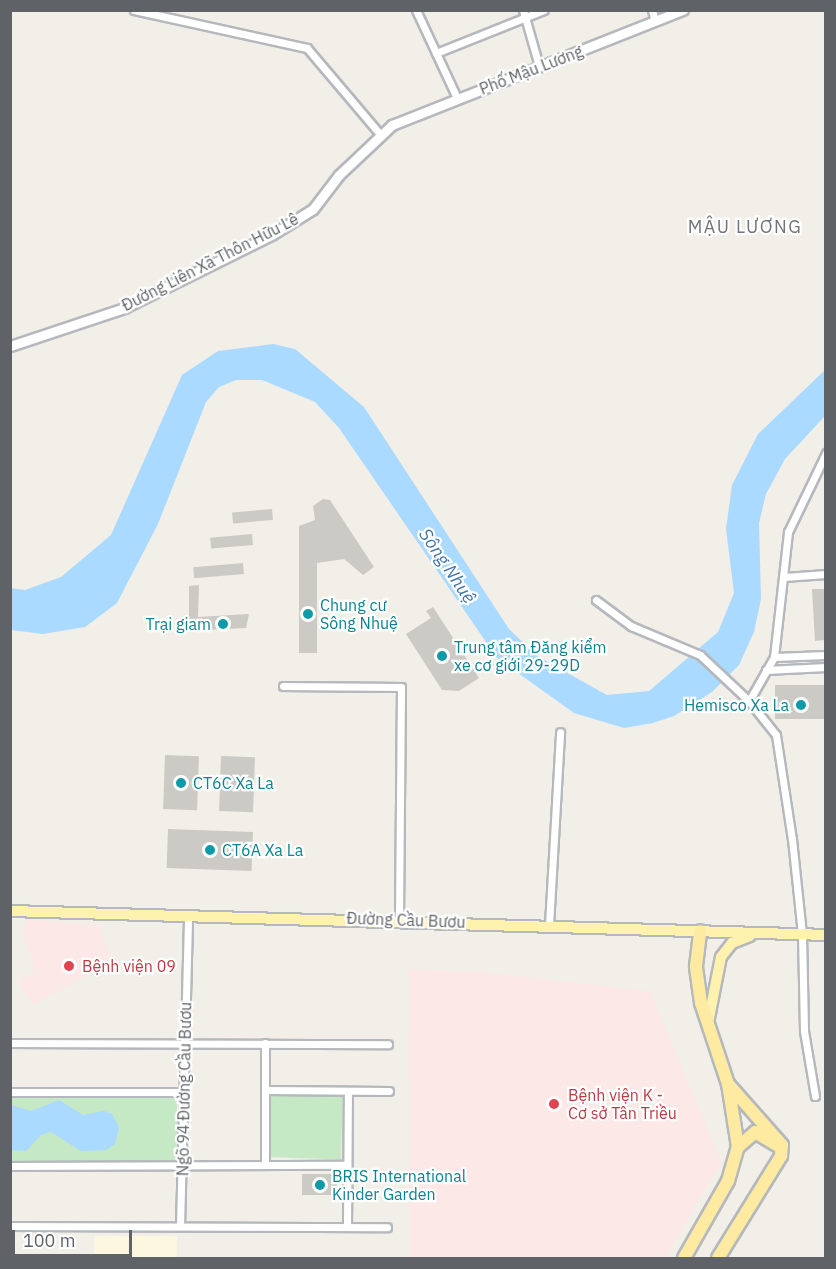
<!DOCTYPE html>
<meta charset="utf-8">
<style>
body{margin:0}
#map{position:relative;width:836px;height:1269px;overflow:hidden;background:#f1efe8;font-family:"IBM Plex Sans",sans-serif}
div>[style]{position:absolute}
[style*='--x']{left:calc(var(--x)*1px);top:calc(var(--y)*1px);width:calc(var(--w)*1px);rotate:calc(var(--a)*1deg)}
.commercial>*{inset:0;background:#fef7e0;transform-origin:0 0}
.medical>*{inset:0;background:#fce8e6}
.green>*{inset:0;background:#c5e8c5;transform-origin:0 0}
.water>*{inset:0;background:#aadaff}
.building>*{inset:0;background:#cccac5;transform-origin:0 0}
.roads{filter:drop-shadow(2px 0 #b5b8bc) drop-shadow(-2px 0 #b5b8bc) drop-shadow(0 2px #b5b8bc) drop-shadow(0 -2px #b5b8bc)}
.minor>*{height:7px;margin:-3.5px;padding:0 3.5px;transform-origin:3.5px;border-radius:3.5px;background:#fff}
.tertiary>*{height:9px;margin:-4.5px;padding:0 4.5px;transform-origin:4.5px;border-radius:4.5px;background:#fff}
.primary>*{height:10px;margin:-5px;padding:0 5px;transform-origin:5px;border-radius:5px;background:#fff2af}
.trunk>*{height:12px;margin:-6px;padding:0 6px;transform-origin:6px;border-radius:6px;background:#feeaa1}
.dots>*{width:16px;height:16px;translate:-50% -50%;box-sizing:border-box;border:3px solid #fff;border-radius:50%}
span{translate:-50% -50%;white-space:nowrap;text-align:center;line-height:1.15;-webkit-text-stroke:4.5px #fff;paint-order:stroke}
.street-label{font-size:16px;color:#5f6368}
.culture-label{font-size:16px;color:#0d838f}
.left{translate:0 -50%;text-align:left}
.right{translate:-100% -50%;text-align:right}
.health-label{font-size:16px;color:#be3a42}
.neighbourhood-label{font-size:18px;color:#70757a;letter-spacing:1.5px}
.water-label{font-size:18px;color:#4174aa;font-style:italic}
.frame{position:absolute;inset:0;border:12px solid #5f6368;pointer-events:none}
.scale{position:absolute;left:12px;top:1230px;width:120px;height:27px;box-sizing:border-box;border:3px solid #5f6368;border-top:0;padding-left:8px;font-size:18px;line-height:21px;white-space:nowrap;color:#5f6368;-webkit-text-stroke:4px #fff;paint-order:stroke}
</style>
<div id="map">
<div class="commercial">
<i style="left:177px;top:1236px;width:22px;height:83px;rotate:90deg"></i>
</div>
<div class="medical">
<i style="clip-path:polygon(26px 919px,100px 925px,112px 962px,33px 1005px,18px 982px,35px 970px,23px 934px)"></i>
<i style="clip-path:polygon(409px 969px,481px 972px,650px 991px,721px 1162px,665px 1258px,410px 1258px)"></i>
</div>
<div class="green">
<i style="left:270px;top:1094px;width:73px;height:63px;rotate:2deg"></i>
<i style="left:10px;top:1096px;width:167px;height:67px"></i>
</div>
<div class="water">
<i style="clip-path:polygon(273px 344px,295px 349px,364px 407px,509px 629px,537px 656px,607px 695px,649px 691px,718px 632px,734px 593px,726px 529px,732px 485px,758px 434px,825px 370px,825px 416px,785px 459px,766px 494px,759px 523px,761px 599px,754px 632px,739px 665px,712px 692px,674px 716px,653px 723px,624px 728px,574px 713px,497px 658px,339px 428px,315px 402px,262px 380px,236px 380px,219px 387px,206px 402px,158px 524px,117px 603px,85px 627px,43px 634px,11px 630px,10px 588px,25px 590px,61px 577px,111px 535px,182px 375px,218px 351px)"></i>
<i style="clip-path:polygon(59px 1100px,83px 1115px,104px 1111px,112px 1114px,119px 1127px,115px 1144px,106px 1150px,81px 1151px,51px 1132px,41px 1135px,26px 1151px,11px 1150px,11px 1105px,31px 1111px)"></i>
</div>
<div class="building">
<i style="clip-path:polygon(323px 499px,330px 500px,374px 567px,363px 575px,344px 559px,317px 563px,317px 653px,299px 653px,299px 526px,315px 520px,313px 506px)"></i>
<i style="left:272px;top:509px;width:11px;height:40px;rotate:85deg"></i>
<i style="left:252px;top:534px;width:11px;height:42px;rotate:85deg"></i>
<i style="left:243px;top:563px;width:11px;height:50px;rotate:85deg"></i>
<i style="clip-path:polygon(199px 585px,198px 617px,249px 614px,246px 628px,189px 631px,189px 586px)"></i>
<i style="clip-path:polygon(812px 589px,825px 589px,825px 640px,815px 641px)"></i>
<i style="clip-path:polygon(433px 607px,479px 678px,459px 691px,442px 690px,406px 634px,431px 618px,426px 611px)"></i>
<i style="left:825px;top:685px;width:34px;height:50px;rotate:90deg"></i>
<i style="left:165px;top:755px;width:34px;height:54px;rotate:2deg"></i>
<i style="left:221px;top:756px;width:34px;height:55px;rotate:2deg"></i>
<i style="left:168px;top:829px;width:85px;height:39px;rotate:2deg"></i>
<i style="left:302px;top:1174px;width:35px;height:21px"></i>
</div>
<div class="roads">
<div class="minor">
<i style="--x:134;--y:10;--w:177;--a:12.4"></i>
<i style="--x:307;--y:48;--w:113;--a:49.7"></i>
<i style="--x:416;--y:10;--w:97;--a:65"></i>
<i style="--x:523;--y:10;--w:58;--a:74.1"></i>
<i style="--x:652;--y:10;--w:11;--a:75"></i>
<i style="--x:436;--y:53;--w:116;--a:-21.7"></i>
<i style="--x:784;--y:577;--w:42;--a:-4.1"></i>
<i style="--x:596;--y:600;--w:44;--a:36.6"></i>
<i style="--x:631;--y:626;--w:75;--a:22.8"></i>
<i style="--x:700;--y:655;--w:67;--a:43.2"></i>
<i style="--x:749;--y:701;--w:43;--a:51.5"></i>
<i style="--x:776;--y:735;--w:105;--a:81.3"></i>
<i style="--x:792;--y:839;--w:96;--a:84"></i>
<i style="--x:802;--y:934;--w:97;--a:88.8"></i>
<i style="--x:804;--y:1031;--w:66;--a:80.4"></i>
<i style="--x:774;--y:657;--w:52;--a:-2.2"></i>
<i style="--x:766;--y:670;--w:60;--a:-2.9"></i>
<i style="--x:283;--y:686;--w:118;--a:0.5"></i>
<i style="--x:401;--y:687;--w:233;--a:90.5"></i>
<i style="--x:749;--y:701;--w:51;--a:-60.4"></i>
<i style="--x:774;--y:657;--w:126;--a:-83.6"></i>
<i style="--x:788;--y:532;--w:88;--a:-64.3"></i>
<i style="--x:549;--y:925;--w:193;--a:-86.7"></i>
<i style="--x:10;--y:1043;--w:378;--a:0.2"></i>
<i style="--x:265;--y:1043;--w:121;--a:90"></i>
<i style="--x:265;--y:1090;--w:124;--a:0.5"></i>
<i style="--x:10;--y:1092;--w:174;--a:0"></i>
<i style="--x:10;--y:1166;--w:337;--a:-0.2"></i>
<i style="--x:10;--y:1226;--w:377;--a:0.2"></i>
<i style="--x:180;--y:1226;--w:311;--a:-88.5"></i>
<i style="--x:347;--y:1227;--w:136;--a:-89.6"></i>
</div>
<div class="tertiary">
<i style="--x:10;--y:346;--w:120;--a:-18.4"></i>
<i style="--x:124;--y:308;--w:166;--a:-26.4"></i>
<i style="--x:273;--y:234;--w:47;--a:-32"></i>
<i style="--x:313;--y:209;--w:43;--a:-52.6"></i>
<i style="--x:339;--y:175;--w:73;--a:-43.3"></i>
<i style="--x:392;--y:125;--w:313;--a:-21.6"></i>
</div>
<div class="primary">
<i style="--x:10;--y:911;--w:816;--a:1.68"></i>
<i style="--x:708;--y:1023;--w:67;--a:-78.9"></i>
<i style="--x:721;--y:957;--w:18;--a:-52"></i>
<i style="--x:732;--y:943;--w:19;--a:-21"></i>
</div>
<div class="trunk">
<i style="--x:738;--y:1147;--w:23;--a:-41"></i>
<i style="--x:755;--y:1132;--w:26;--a:31"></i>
<i style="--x:684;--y:1258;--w:89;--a:-60.3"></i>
<i style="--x:728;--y:1181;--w:35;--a:-74"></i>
<i style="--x:738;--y:1147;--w:64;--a:-99"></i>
<i style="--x:728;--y:1084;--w:85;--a:-108.4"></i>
<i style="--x:701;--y:1003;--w:37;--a:-98"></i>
<i style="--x:696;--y:966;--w:35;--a:-83"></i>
<i style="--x:718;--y:1258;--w:120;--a:-58.3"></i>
<i style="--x:781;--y:1156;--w:11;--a:-85"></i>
<i style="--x:782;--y:1145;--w:80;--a:-131.5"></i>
</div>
</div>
<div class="dots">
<i style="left:308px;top:614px;background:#0f9aa8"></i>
<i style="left:223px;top:624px;background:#0f9aa8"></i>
<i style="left:442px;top:656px;background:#0f9aa8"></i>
<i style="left:801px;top:705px;background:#0f9aa8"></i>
<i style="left:181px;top:783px;background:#0f9aa8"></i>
<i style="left:210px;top:850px;background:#0f9aa8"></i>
<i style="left:69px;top:966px;background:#e0444e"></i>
<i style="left:554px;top:1104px;background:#e0444e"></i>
<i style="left:320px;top:1185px;background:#0f9aa8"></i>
</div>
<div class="street-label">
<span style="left:531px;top:70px;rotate:-21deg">Phố Mậu Lương</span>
<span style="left:210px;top:262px;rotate:-27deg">Đường Liên Xã Thôn Hữu Lê</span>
<span style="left:406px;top:920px;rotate:2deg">Đường Cầu Bươu</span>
<span style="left:184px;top:1089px;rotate:-89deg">Ngõ 94 Đường Cầu Bươu</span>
</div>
<div class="culture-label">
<span class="left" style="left:320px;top:614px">Chung cư<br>Sông Nhuệ</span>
<span class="right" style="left:211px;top:624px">Trại giam</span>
<span class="left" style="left:454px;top:656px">Trung tâm Đăng kiểm<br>xe cơ giới 29-29D</span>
<span class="right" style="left:789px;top:705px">Hemisco Xa La</span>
<span class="left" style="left:193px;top:783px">CT6C Xa La</span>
<span class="left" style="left:222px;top:850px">CT6A Xa La</span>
<span class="left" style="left:332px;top:1185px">BRIS International<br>Kinder Garden</span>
</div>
<div class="health-label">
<span class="left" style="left:82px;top:966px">Bệnh viện 09</span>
<span class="left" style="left:568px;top:1104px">Bệnh viện K -<br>Cơ sở Tân Triều</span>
</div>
<div class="neighbourhood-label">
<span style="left:745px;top:227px">MẬU LƯƠNG</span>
</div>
<div class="water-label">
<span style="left:447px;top:566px;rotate:56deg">Sông Nhuệ</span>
</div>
<div class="frame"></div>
<div class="scale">100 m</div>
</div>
